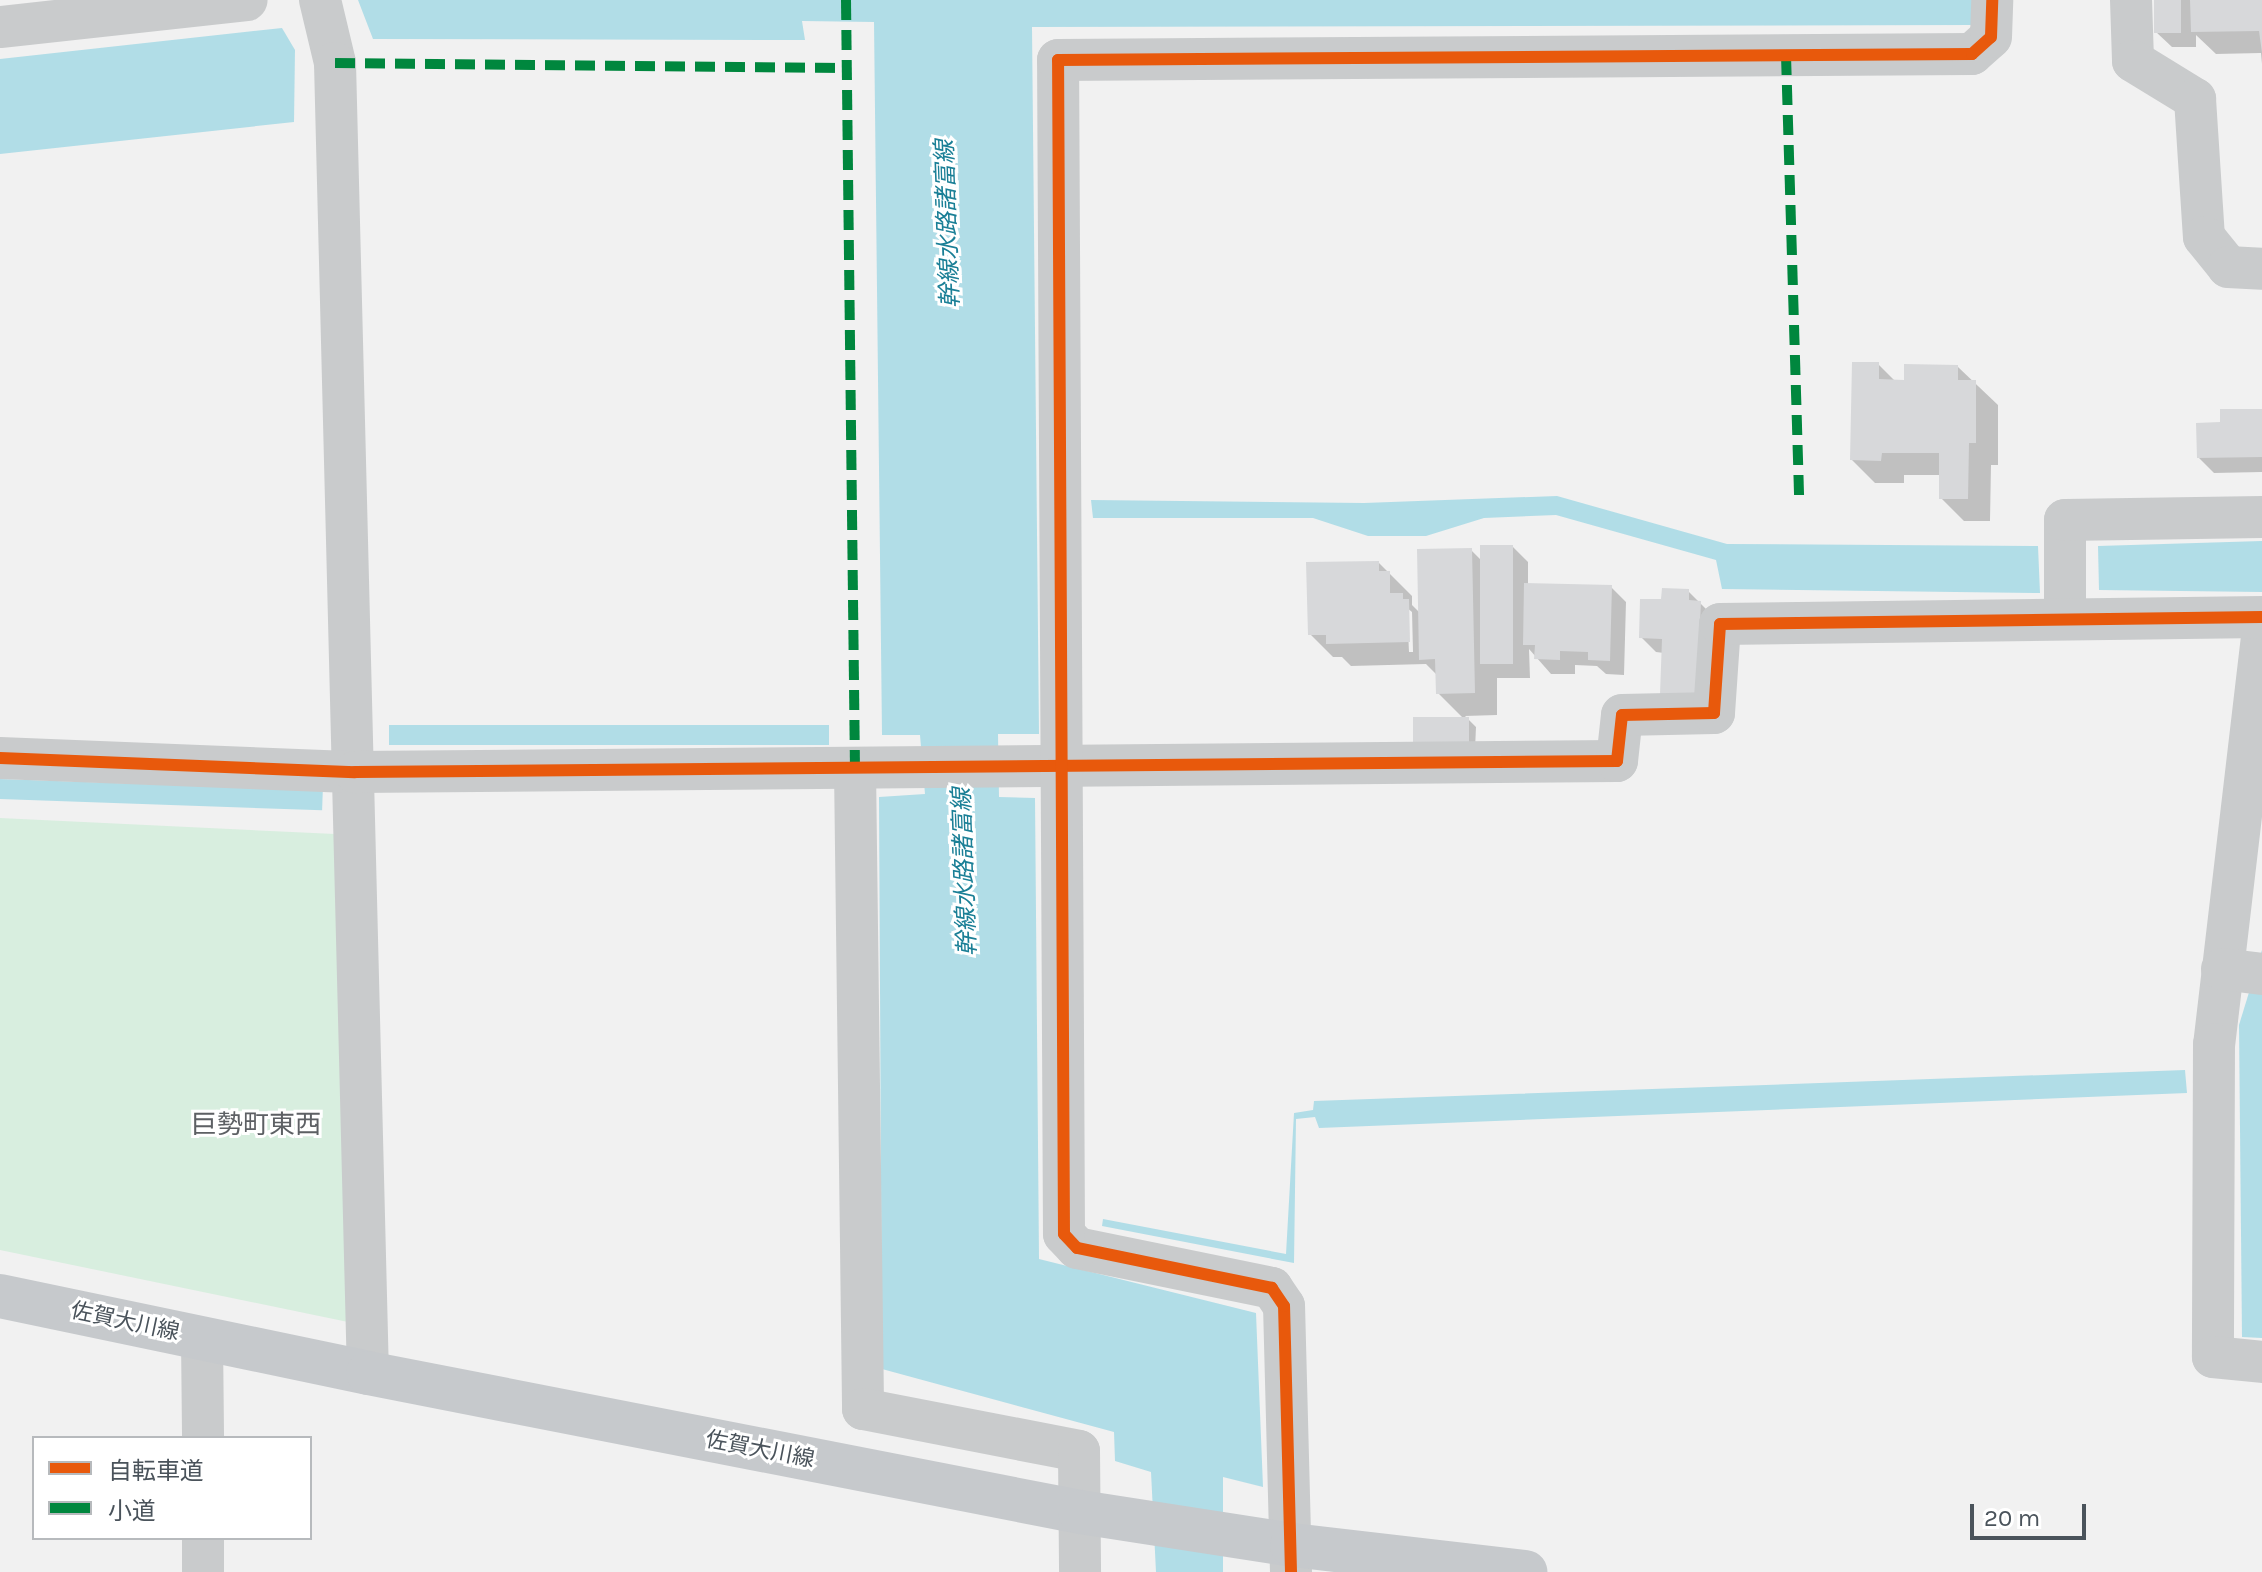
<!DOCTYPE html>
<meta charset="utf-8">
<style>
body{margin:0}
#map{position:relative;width:2262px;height:1572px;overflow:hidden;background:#f1f1f1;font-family:Karla,"Noto Sans JP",sans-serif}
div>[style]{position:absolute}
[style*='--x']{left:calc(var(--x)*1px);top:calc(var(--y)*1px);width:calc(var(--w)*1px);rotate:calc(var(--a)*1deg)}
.green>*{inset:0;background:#d8eedf}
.water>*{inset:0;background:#b1dde7;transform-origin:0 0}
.shadow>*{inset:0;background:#0003}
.building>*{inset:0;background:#d7d8da;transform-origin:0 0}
.minor>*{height:42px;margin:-21px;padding:0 21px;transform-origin:21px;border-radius:21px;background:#c9cbcc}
.major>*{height:44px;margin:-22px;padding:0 22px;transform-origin:22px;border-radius:22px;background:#c6c9cc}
.quiet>*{height:10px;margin-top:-5px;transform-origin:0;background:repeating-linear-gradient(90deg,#00873e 0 20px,transparent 0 30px)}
.cycleway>*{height:12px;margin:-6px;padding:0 6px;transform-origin:6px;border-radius:6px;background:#e8590c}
span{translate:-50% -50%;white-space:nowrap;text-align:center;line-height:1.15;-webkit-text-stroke:6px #fff;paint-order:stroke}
.street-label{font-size:22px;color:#4a535b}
.water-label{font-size:24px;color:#1a7f96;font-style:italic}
.quarter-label{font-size:26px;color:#5d6064}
.legend{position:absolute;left:32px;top:1436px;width:280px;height:104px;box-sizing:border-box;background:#fff;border:2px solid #b7babd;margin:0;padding:10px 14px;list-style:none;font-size:24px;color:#4a535b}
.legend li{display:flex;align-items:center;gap:16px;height:40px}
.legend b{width:40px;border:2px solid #b7babd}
.scale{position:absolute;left:1970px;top:1504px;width:116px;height:36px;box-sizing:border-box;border:4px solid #4a535b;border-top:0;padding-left:10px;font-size:24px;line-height:28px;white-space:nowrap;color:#4a535b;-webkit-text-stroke:6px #fff;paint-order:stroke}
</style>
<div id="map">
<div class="green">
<i style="clip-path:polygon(0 818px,335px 834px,348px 1322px,0 1250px)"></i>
</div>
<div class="water">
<i style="clip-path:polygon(358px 0,1972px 0,1972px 25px,1032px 27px,1039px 734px,998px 734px,999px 797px,1035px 798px,1039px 1259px,1256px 1313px,1263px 1487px,1223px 1477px,1223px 1572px,1156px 1572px,1151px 1472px,1115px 1461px,1114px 1432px,882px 1369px,879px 797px,925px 794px,920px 735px,882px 735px,874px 22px,802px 21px,805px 40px,373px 39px)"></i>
<i style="clip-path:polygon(282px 28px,295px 50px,294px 122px,0 154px,0 59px)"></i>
<i style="clip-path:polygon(1557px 496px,1727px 544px,2038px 546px,2040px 593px,1722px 589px,1716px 560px,1556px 515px,1484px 518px,1426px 536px,1368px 536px,1313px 518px,1093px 518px,1091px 500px,1364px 503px)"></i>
<i style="clip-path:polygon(2262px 541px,2262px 592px,2099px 590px,2098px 546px)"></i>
<i style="left:829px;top:725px;width:20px;height:440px;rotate:90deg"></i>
<i style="left:0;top:779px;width:323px;height:20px;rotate:2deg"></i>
<i style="clip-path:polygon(2262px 950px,2262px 1338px,2242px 1337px,2239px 1025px)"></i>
<i style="clip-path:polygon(2185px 1070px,2187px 1093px,1319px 1128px,1315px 1117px,1296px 1119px,1294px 1263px,1102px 1226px,1103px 1219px,1286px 1254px,1294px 1113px,1313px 1110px,1314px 1101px)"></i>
</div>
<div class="shadow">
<i style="clip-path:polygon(2156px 0,2262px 0,2262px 64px,2261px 53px,2216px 54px,2196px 35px,2196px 47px,2172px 47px,2156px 32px)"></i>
<i style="clip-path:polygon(1878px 364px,1896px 382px,1958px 367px,1998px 405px,1998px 465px,1991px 465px,1990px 521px,1964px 521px,1941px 498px,1941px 475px,1904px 475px,1904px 483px,1875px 483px,1852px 460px)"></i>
<i style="clip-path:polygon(2262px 411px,2262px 472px,2214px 473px,2199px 458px)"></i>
<i style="clip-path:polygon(evenodd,1513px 547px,1528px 562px,1528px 585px,1611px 587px,1626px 602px,1624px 675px,1606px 674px,1597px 666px,1575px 665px,1575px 674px,1551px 674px,1529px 649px,1530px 678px,1497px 678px,1497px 715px,1465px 716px,1476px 727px,1475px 750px,1422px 750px,1464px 719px,1438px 693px,1438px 676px,1426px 664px,1351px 666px,1342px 657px,1333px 657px,1310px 634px,1379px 563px,1412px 596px,1412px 605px,1420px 613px,1471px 550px,1482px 561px,1513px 547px,1407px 608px,1412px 612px,1413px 652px,1409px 652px,1407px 608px)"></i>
<i style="clip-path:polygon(1688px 591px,1715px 618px,1664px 653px,1656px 652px,1641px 637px,1663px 601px)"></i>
</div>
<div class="building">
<i style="left:2154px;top:0;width:27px;height:33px"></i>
<i style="clip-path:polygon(2190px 0,2262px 0,2262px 53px,2259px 31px,2191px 32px)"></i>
<i style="clip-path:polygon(1852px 362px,1879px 362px,1879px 379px,1904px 380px,1904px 364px,1958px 365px,1958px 380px,1976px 380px,1976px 443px,1969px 443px,1968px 499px,1939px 499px,1939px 453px,1882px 453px,1881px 461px,1850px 460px)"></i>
<i style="clip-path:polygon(2220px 409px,2262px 409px,2262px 457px,2197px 458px,2196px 423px,2220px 422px)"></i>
<i style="left:1480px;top:545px;width:33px;height:119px"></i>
<i style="clip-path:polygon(1472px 548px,1475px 693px,1436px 694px,1435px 659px,1419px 660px,1417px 549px)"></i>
<i style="clip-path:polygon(1379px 561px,1379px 571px,1390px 571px,1390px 593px,1403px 593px,1403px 599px,1409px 599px,1410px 642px,1326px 644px,1326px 635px,1308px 635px,1306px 562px)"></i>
<i style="clip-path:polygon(1524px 583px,1612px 585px,1610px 661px,1588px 660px,1588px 652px,1560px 651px,1560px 660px,1534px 659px,1535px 645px,1523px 645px)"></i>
<i style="clip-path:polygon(1662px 588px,1689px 589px,1689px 600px,1701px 601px,1697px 695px,1660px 694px,1662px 639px,1639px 638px,1640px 599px,1661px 599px)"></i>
<i style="left:1413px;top:717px;width:56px;height:26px"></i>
</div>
<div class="minor">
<i style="--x:320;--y:0;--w:65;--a:76.6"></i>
<i style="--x:335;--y:63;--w:1310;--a:88.56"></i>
<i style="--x:2131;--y:0;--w:61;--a:88.1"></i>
<i style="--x:2133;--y:61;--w:73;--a:31.5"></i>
<i style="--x:2195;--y:99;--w:138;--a:86.3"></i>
<i style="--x:2204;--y:237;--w:38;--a:51"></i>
<i style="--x:2228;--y:267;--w:34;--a:3"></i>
<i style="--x:0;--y:27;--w:248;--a:-6.2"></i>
<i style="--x:2065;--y:618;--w:98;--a:-90"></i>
<i style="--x:2065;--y:520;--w:197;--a:-0.9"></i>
<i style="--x:2262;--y:637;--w:410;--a:96.7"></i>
<i style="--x:2214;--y:1044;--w:313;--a:90.2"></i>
<i style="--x:2213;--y:1357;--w:49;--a:5.8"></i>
<i style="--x:0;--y:758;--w:355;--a:2.3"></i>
<i style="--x:355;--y:772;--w:1262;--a:-0.5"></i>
<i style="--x:1617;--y:761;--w:46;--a:-83.8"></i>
<i style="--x:1622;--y:715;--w:92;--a:-1.2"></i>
<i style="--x:1714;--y:713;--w:89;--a:-86.1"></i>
<i style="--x:1720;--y:624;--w:542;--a:-0.74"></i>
<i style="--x:855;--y:768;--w:641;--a:89.28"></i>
<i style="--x:863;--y:1409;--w:220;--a:11"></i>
<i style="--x:1079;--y:1451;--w:121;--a:89.5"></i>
<i style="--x:2222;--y:969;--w:40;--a:7.1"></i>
<i style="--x:202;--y:1338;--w:100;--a:89.4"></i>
<i style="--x:203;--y:1538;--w:34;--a:90"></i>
<i style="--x:1291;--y:1572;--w:266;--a:-91.5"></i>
<i style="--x:1284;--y:1306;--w:22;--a:-124"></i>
<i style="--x:1272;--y:1288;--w:199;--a:-168.4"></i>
<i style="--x:1077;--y:1248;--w:19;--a:-133"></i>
<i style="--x:1064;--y:1234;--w:1174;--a:-90.29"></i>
<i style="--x:1058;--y:60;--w:914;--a:-0.38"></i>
<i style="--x:1972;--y:54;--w:25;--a:-42"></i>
<i style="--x:1991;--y:37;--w:37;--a:-88"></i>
</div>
<div class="major">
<i style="--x:0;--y:1296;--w:376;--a:11.8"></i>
<i style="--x:368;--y:1373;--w:725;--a:11.05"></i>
<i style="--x:1080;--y:1512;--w:215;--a:8.8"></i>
<i style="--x:1292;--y:1545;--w:235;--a:6.6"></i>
</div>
<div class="quiet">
<i style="--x:846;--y:0;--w:768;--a:89.33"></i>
<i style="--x:1786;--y:55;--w:444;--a:88.3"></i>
<i style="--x:335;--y:63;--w:510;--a:0.56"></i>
</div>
<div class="cycleway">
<i style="--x:0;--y:758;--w:355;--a:2.3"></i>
<i style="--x:355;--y:772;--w:1262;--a:-0.5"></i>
<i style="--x:1617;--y:761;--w:46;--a:-83.8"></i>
<i style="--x:1622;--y:715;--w:92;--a:-1.2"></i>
<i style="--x:1714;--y:713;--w:89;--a:-86.1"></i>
<i style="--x:1720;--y:624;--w:542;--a:-0.74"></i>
<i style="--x:1291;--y:1572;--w:266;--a:-91.5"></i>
<i style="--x:1284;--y:1306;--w:22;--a:-124"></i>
<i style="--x:1272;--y:1288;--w:199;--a:-168.4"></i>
<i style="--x:1077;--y:1248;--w:19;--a:-133"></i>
<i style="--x:1064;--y:1234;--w:1174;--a:-90.29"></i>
<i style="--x:1058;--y:60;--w:914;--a:-0.38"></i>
<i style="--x:1972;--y:54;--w:25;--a:-42"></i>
<i style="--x:1991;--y:37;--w:37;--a:-88"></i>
</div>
<div class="street-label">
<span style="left:125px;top:1322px;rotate:12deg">佐賀大川線</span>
<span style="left:760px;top:1450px;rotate:11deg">佐賀大川線</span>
</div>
<div class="water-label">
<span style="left:948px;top:224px;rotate:-92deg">幹線水路諸富線</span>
<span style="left:965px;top:872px;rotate:-92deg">幹線水路諸富線</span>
</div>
<div class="quarter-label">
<span style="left:256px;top:1125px">巨勢町東西</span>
</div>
<ul class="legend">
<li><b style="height:10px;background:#e8590c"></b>自転車道</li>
<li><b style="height:10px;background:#00873e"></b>小道</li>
</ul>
<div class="scale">20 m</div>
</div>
